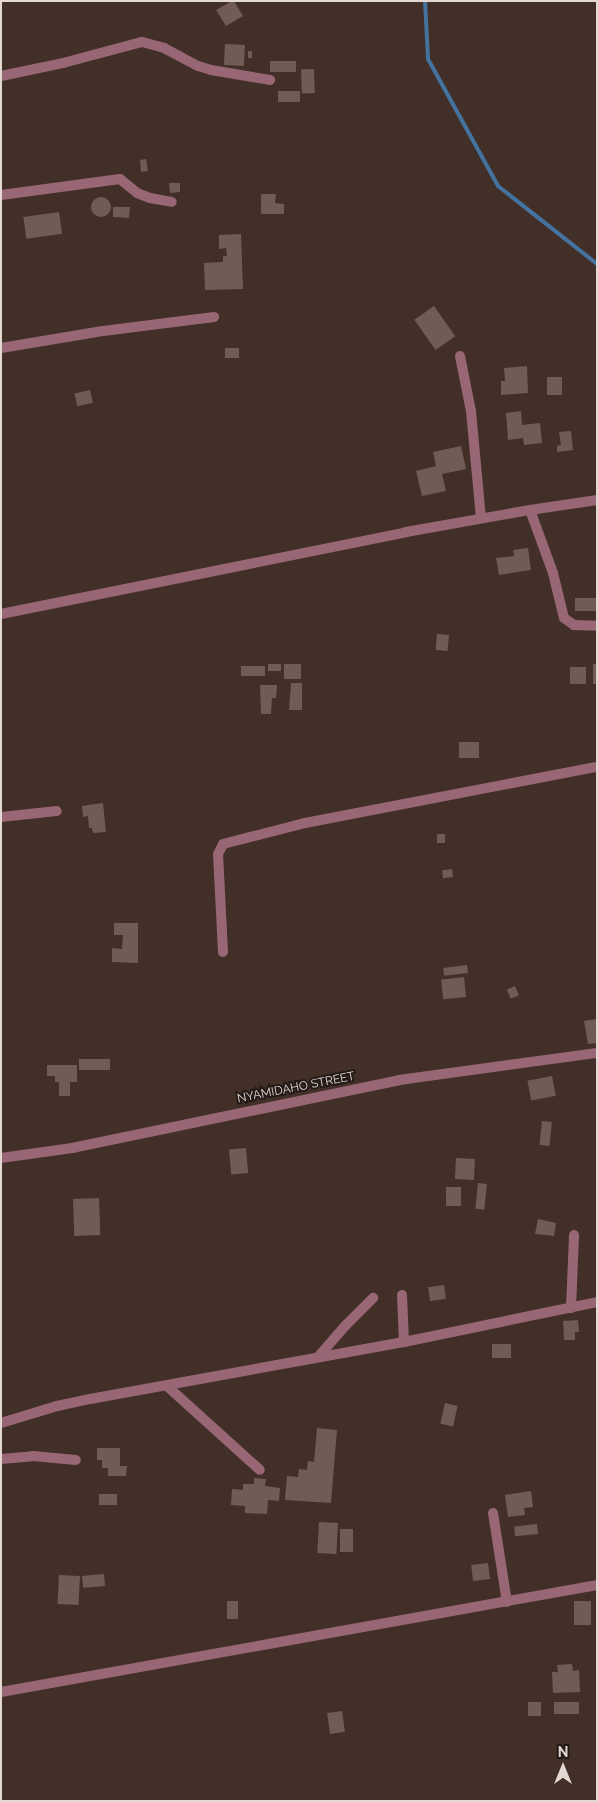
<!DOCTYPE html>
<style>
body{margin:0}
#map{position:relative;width:598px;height:1802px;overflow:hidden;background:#423028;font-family:Raleway,sans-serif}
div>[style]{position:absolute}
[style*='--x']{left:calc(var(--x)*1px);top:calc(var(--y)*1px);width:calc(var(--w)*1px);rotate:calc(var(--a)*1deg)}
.stream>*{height:4px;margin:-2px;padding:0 2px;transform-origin:2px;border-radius:2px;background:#4473a0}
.building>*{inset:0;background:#715b57;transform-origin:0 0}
.round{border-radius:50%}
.minor>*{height:10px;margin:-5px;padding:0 5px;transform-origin:5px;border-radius:5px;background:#986674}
span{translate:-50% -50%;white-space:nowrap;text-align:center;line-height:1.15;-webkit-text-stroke:4px #231a17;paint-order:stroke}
.street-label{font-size:12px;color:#e4d8d3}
.frame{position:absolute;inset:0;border:2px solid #e4d8d3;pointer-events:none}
.north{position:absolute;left:538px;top:1742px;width:50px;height:50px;-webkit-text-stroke:4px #231a17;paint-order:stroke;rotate:0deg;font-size:14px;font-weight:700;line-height:20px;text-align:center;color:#e4d8d3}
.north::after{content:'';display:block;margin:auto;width:18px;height:22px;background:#e4d8d3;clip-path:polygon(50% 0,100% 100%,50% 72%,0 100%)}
</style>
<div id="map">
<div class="stream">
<i style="--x:425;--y:1;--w:58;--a:87"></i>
<i style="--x:428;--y:59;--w:145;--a:61.1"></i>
<i style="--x:498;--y:186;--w:126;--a:38.2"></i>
</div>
<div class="building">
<i style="clip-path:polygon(232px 1px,234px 1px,243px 16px,226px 26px,216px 10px)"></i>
<i style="left:225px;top:44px;width:20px;height:21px;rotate:3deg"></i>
<i style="left:248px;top:51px;width:4px;height:7px"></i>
<i style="left:270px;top:61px;width:26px;height:11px"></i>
<i style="left:314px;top:69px;width:24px;height:13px;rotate:88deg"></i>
<i style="left:300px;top:91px;width:11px;height:22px;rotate:90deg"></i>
<i style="clip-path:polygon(146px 159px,148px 171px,141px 172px,140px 160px)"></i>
<i style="clip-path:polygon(169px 183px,180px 183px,180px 192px,170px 193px)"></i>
<i style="clip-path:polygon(261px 194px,276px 194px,275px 203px,284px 204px,284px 214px,261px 214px)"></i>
<i class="round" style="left:91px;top:197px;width:20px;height:20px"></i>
<i style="clip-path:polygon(113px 207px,130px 207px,129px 218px,113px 217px)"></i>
<i style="left:59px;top:212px;width:22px;height:36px;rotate:82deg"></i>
<i style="clip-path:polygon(241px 234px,243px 289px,205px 290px,204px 263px,223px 262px,223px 256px,227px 256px,226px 248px,219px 249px,219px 235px)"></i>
<i style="left:434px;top:306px;width:37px;height:24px;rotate:55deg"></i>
<i style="left:239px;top:348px;width:10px;height:14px;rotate:90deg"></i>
<i style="clip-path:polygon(527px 366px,528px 393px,501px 395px,501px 381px,505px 381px,504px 368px)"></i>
<i style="left:562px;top:377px;width:18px;height:15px;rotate:90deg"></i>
<i style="left:90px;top:390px;width:13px;height:16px;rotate:77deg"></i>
<i style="clip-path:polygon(521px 411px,522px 425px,540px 423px,542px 443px,524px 445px,523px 438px,508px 440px,506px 413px)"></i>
<i style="clip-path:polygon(571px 431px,573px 450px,557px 452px,557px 446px,561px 445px,559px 432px)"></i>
<i style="clip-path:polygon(461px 446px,466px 469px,442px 474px,446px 491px,422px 496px,416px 471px,436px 466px,433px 452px)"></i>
<i style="clip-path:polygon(528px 548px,531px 570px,499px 575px,496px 558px,514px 556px,513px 550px)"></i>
<i style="left:597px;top:598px;width:13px;height:22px;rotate:90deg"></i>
<i style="left:437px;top:634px;width:12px;height:16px;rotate:5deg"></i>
<i style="left:281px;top:664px;width:7px;height:13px;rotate:90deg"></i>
<i style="left:284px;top:664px;width:17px;height:15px"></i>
<i style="left:593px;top:664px;width:4px;height:20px"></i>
<i style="left:265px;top:666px;width:10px;height:24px;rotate:90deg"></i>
<i style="left:570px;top:667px;width:16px;height:17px"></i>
<i style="clip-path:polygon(291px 683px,302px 683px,302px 710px,289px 710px)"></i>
<i style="clip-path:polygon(260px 685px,277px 685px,276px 698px,272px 698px,271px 714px,261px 714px)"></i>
<i style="left:479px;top:742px;width:16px;height:20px;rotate:90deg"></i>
<i style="clip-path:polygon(103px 803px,106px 832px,93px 833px,92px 828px,89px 828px,88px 816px,83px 817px,82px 806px)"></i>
<i style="left:437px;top:834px;width:8px;height:9px"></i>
<i style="left:452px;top:869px;width:8px;height:10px;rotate:83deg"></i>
<i style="clip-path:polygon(114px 923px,138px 923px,138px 963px,112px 962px,112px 948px,122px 949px,123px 935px,114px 935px)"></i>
<i style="left:467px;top:965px;width:8px;height:24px;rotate:83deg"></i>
<i style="left:464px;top:977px;width:20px;height:23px;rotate:84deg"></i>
<i style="left:515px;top:986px;width:10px;height:9px;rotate:66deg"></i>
<i style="clip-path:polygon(597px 1019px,597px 1043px,588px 1044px,584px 1021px)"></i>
<i style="left:110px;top:1059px;width:11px;height:31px;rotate:90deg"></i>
<i style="clip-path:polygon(47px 1065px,77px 1065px,77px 1082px,70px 1082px,70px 1096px,59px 1096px,59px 1082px,55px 1082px,55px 1076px,47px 1076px)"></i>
<i style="left:552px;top:1076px;width:20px;height:25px;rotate:79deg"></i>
<i style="left:542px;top:1121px;width:10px;height:24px;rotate:6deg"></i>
<i style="left:246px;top:1148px;width:25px;height:17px;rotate:85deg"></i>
<i style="left:456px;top:1158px;width:19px;height:21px;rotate:3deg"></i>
<i style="left:478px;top:1183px;width:9px;height:26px;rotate:6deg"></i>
<i style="left:446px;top:1187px;width:15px;height:19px"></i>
<i style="left:99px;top:1198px;width:37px;height:26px;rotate:88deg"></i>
<i style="clip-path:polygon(538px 1219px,556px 1223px,554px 1236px,535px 1234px)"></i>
<i style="left:444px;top:1285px;width:14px;height:16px;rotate:82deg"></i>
<i style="clip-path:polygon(578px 1320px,579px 1332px,575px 1332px,575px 1340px,564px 1340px,563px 1321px)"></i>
<i style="left:492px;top:1344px;width:19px;height:14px"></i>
<i style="left:445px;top:1403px;width:13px;height:21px;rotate:13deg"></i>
<i style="clip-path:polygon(317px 1428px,337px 1430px,331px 1503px,285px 1500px,287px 1476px,298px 1477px,299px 1469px,307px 1470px,308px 1461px,314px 1462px)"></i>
<i style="clip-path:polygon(97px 1448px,120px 1448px,120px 1466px,127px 1466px,126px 1476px,108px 1476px,108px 1468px,102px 1468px,102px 1460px,97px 1460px)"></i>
<i style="clip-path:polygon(254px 1478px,266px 1479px,265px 1486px,280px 1488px,279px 1501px,268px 1500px,267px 1514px,245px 1513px,245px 1506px,231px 1505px,232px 1489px,243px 1490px,243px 1484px,254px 1484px)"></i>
<i style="clip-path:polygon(531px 1491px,533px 1507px,524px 1508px,525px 1515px,508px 1517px,505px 1495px)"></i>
<i style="left:99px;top:1494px;width:18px;height:11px"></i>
<i style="left:319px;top:1522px;width:19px;height:31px;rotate:3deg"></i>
<i style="left:537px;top:1524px;width:10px;height:23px;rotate:84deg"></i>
<i style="left:340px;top:1529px;width:13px;height:23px"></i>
<i style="left:488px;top:1563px;width:16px;height:17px;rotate:83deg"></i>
<i style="left:104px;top:1574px;width:12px;height:22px;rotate:85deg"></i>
<i style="left:59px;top:1575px;width:21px;height:29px;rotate:3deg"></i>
<i style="left:227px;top:1601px;width:11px;height:18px"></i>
<i style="left:574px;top:1601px;width:17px;height:24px"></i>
<i style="clip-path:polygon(572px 1664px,573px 1671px,579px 1670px,580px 1692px,553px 1693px,552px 1672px,558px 1672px,557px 1665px)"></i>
<i style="left:541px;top:1702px;width:14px;height:13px;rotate:90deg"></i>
<i style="left:554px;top:1702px;width:25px;height:12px"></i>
<i style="left:342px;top:1711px;width:21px;height:15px;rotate:82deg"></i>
</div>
<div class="minor">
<i style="--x:1;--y:76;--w:63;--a:-11.8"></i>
<i style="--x:63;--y:63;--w:82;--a:-14.9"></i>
<i style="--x:142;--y:42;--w:23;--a:15"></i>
<i style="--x:164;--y:48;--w:38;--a:28"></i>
<i style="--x:198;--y:66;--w:14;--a:17"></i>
<i style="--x:211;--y:70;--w:60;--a:9.6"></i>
<i style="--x:1;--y:195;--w:120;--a:-7.7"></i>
<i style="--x:120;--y:179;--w:22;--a:39"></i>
<i style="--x:137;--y:193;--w:14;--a:21"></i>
<i style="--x:150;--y:198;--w:22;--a:10"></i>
<i style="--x:1;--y:348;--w:103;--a:-9.5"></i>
<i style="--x:103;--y:331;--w:112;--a:-7.2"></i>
<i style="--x:460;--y:356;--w:56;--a:78.7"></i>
<i style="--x:471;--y:411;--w:107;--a:84.7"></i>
<i style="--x:530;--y:510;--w:67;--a:69.9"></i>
<i style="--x:553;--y:573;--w:46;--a:76.3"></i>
<i style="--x:564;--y:618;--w:12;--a:35"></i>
<i style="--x:574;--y:625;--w:23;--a:2"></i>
<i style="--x:1;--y:614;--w:413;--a:-11.4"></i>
<i style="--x:406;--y:532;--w:126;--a:-10.1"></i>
<i style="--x:530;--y:510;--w:68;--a:-8.5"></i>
<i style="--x:1;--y:817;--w:56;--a:-6.1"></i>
<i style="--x:223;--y:952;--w:98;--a:-92.9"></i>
<i style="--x:218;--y:854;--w:11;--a:-63"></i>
<i style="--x:223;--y:844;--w:85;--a:-14.4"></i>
<i style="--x:305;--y:823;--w:297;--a:-10.9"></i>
<i style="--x:1;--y:1158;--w:72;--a:-8"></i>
<i style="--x:72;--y:1148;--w:334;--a:-11.7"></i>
<i style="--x:399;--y:1080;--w:200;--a:-7.8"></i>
<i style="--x:402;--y:1295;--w:47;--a:87.6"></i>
<i style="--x:571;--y:1308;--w:73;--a:-87.6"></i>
<i style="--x:318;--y:1357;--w:41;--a:-48.9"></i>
<i style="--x:345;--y:1326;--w:40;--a:-45"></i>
<i style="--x:167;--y:1386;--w:125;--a:42.1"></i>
<i style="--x:1;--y:1423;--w:59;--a:-16.9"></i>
<i style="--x:57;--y:1406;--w:34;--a:-12"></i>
<i style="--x:90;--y:1399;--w:319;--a:-10.3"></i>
<i style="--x:404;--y:1342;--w:197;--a:-11.7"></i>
<i style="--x:1;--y:1459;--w:32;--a:-5"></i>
<i style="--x:33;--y:1456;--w:43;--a:5.3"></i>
<i style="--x:493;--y:1513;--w:90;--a:81.1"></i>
<i style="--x:1;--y:1692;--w:606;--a:-10.18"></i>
</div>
<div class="street-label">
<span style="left:296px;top:1088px;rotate:-11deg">NYAMIDAHO STREET</span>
</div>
<div class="frame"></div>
<div class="north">N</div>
</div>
